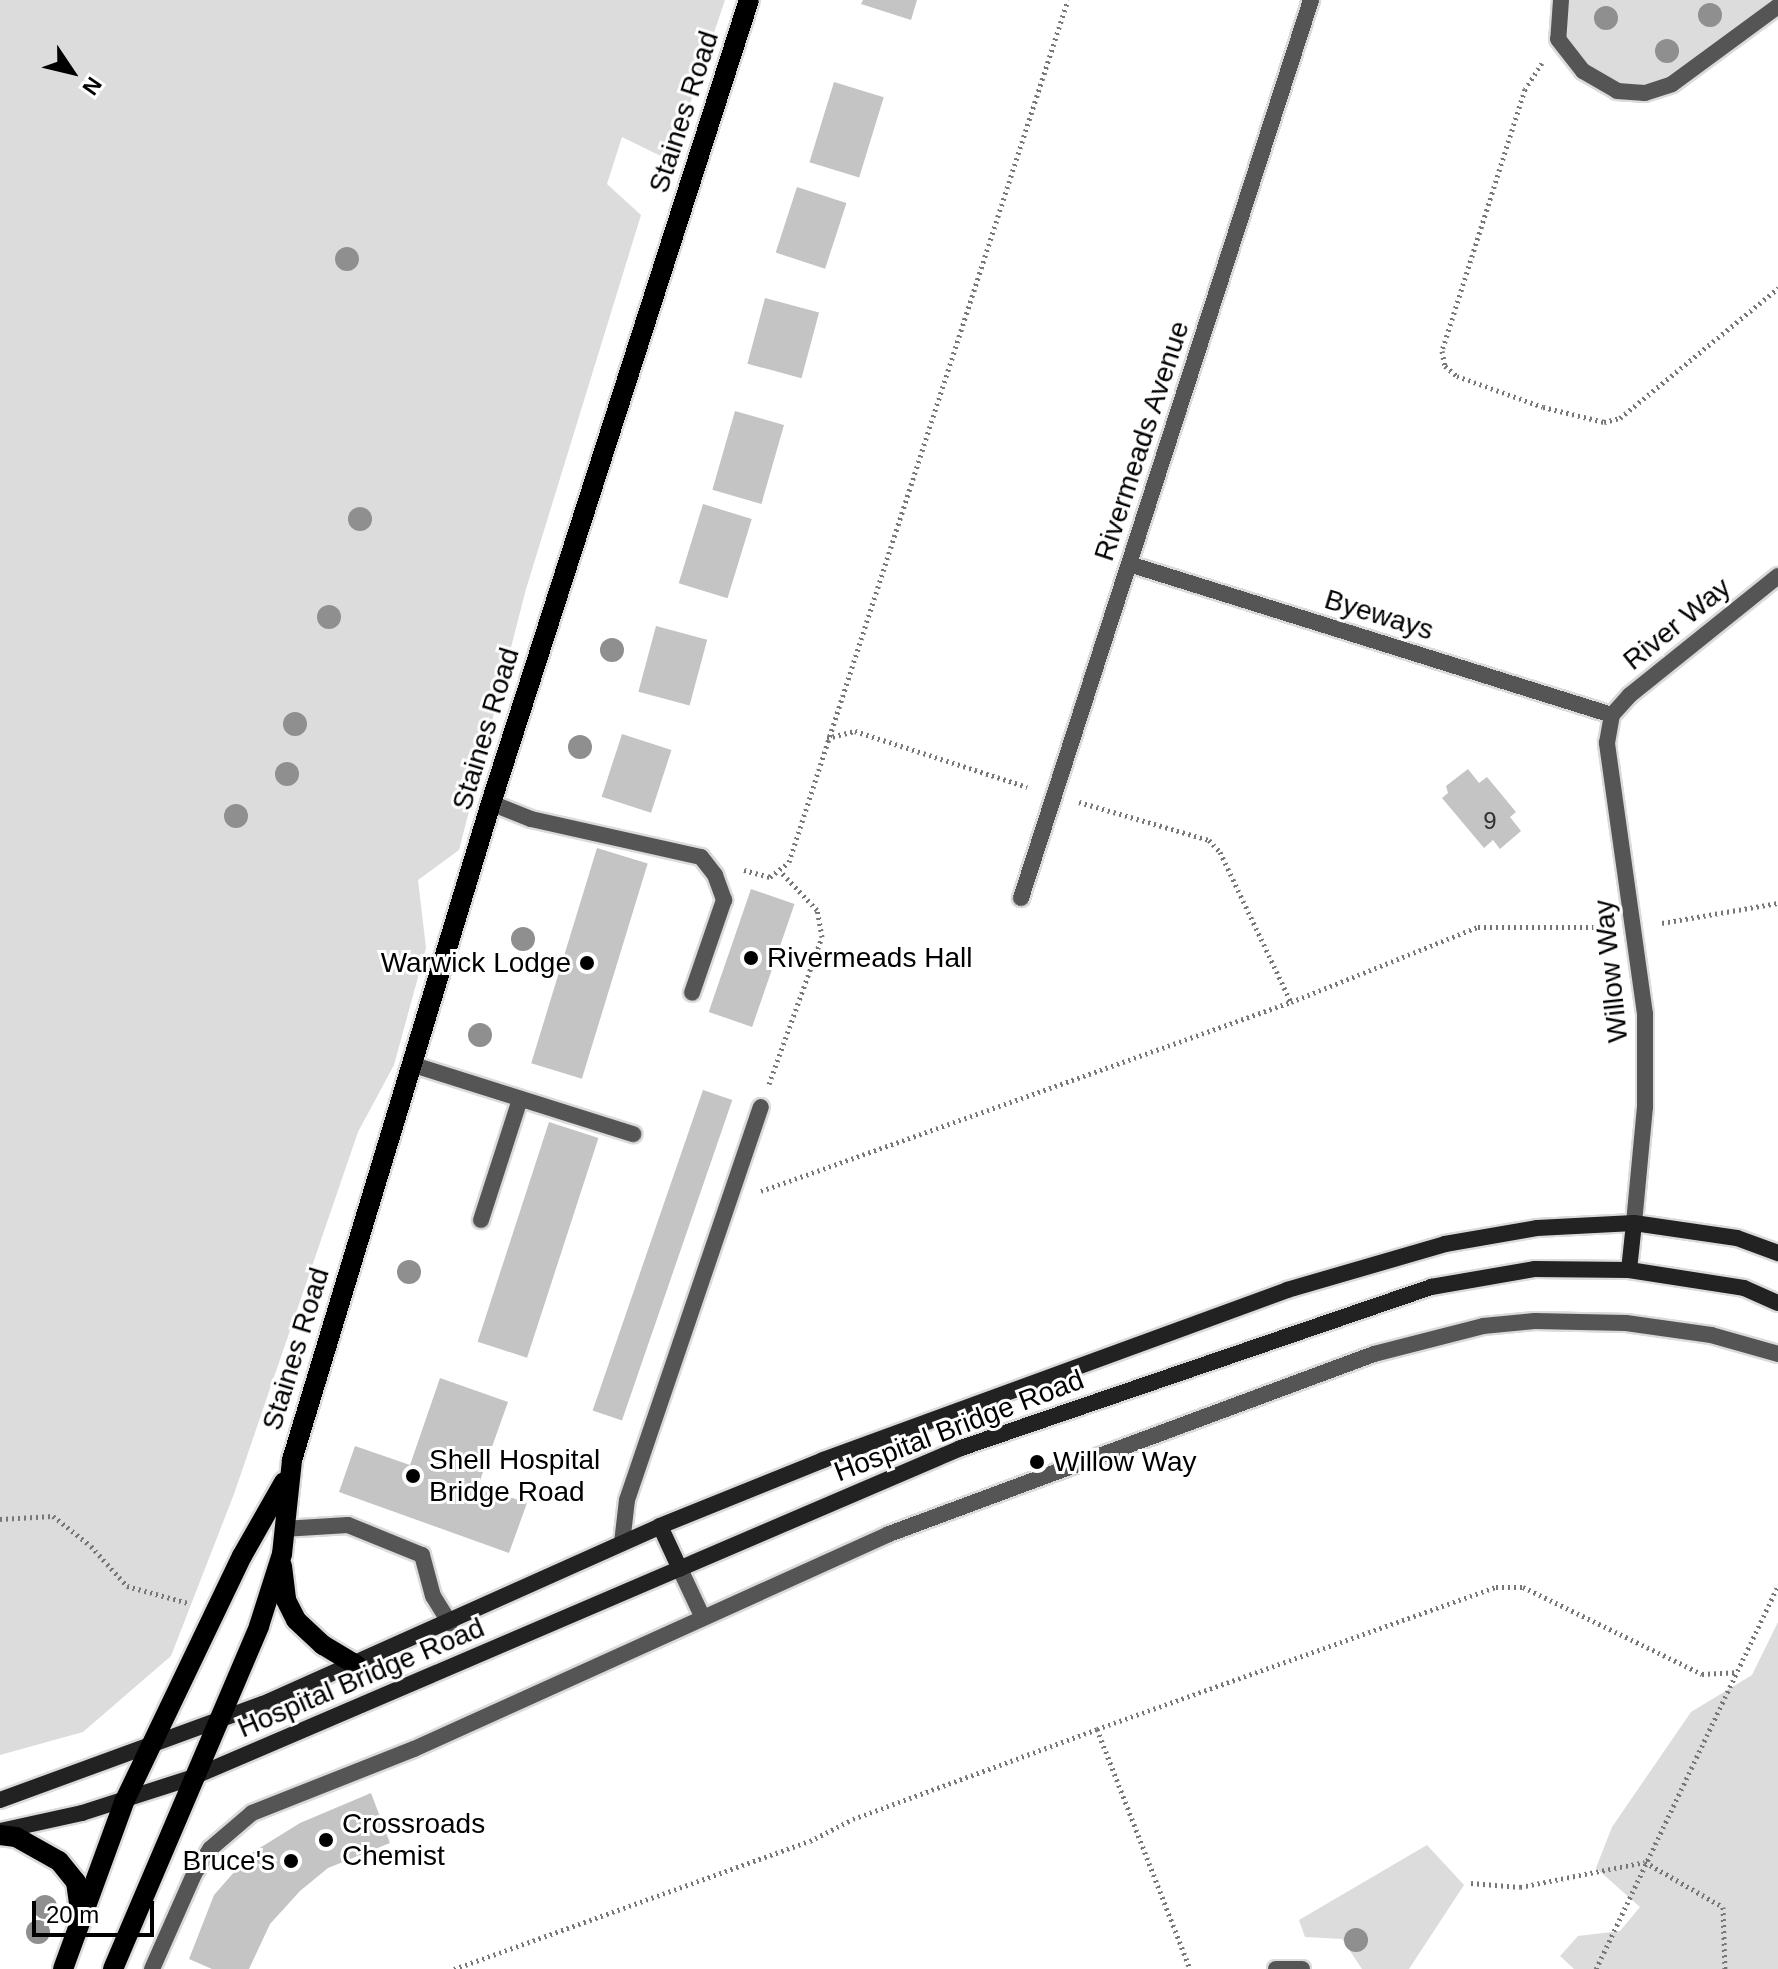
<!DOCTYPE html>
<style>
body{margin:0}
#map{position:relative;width:1778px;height:1969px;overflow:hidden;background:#fff;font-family:Arial,sans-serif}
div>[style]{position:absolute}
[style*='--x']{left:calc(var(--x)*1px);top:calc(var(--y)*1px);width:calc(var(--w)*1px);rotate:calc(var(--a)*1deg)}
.green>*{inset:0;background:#dcdcdc}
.building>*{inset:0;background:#c4c4c4;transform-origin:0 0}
.path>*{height:5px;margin-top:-2.5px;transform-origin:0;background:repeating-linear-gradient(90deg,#777 0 2px,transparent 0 6px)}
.roads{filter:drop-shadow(2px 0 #dbdbdb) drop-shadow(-2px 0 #dbdbdb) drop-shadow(0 2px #dbdbdb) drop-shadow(0 -2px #dbdbdb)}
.lane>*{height:16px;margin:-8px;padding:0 8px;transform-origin:8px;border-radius:8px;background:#555}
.street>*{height:16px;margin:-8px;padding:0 8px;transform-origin:8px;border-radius:8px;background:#555}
.secondary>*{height:16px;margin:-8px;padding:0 8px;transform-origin:8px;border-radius:8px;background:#222}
.primary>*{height:20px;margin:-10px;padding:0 10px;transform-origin:10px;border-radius:10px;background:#000}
.trees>*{width:24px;height:24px;margin:-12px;border-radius:50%;background:#8f8f8f}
.dots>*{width:22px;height:22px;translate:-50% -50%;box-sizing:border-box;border:4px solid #fff;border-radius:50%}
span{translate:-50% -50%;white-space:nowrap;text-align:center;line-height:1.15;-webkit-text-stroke:6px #fff;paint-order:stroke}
.number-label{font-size:24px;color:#313131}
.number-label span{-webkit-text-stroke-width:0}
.street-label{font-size:28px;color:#000}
.poi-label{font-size:28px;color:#000}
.left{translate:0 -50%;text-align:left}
.right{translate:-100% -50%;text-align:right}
.north{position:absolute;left:32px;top:32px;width:80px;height:80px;-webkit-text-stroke:6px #fff;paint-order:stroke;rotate:125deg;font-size:22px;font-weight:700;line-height:32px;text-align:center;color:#000}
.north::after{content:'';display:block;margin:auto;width:28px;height:36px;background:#000;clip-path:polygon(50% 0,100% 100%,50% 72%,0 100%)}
.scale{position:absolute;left:32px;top:1901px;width:122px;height:36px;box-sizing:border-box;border:4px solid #000;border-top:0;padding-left:10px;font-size:24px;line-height:28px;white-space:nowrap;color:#000;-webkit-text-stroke:6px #fff;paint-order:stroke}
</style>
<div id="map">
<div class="green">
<i style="clip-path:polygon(0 0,725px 0,671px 161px,622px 137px,607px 184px,641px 215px,526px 589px,459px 850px,418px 880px,426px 948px,394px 1065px,358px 1132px,234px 1494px,171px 1656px,83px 1732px,0 1755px)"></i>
<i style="clip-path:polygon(1561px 0,1778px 0,1672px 84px,1617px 91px,1558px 39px)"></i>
<i style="clip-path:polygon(1778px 1622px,1778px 1969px,1574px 1969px,1560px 1956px,1578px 1936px,1620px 1931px,1640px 1907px,1596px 1868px,1612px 1827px,1691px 1712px,1752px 1675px)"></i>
<i style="clip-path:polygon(1427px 1845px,1464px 1885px,1409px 1969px,1362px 1969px,1342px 1939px,1305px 1937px,1299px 1920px)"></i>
</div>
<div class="building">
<i style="clip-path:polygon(863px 0,917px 0,911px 20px,861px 4px)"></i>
<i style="left:834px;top:82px;width:52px;height:84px;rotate:17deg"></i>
<i style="left:797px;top:187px;width:52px;height:69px;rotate:18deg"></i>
<i style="left:765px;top:298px;width:56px;height:68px;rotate:15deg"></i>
<i style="left:735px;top:411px;width:51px;height:82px;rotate:16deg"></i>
<i style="left:703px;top:504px;width:51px;height:83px;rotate:17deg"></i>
<i style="left:656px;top:626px;width:53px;height:68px;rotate:15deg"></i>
<i style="left:622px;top:734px;width:52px;height:66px;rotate:18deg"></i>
<i style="clip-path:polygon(1468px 769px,1479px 783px,1487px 777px,1516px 812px,1510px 817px,1521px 831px,1500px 849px,1493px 840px,1484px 848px,1442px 798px,1448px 793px,1446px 786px)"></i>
<i style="left:597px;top:848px;width:53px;height:225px;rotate:17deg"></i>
<i style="left:751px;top:889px;width:46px;height:130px;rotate:19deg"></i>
<i style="left:703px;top:1090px;width:31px;height:339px;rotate:19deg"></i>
<i style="left:549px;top:1122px;width:52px;height:231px;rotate:18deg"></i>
<i style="clip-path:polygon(440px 1378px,508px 1402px,478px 1486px,527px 1503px,509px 1553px,339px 1492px,355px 1446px,410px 1465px)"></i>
<i style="clip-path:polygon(371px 1793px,390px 1843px,328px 1868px,300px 1891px,270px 1924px,249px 1969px,212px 1969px,189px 1959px,214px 1895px,250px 1854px,300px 1823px)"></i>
</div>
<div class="path">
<i style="--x:1542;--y:63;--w:31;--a:123"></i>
<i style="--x:1525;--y:89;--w:275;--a:107.6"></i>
<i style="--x:1442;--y:351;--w:15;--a:79"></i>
<i style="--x:1445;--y:366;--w:16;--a:40"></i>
<i style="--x:1457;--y:376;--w:91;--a:19.8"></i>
<i style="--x:1543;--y:407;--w:63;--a:13.8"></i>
<i style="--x:1604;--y:422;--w:16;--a:-14"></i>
<i style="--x:1620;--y:418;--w:205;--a:-39.4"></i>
<i style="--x:827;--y:738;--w:29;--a:-14"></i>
<i style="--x:855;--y:731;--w:181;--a:18"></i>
<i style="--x:1079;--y:802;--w:135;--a:16.3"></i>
<i style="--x:1209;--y:840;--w:16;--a:47"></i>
<i style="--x:1220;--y:852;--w:166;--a:64.7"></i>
<i style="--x:744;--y:870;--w:27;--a:15"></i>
<i style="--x:770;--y:877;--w:24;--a:-38"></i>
<i style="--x:789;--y:862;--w:906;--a:-72.07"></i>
<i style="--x:1662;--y:923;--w:118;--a:-9.8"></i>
<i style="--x:769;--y:1084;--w:156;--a:-70.2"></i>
<i style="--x:822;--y:937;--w:27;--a:-100"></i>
<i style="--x:817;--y:910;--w:52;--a:-133.5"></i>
<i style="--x:761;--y:1191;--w:563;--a:-19.63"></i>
<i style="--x:1291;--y:1002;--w:201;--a:-21.9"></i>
<i style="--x:1478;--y:927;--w:126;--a:0"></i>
<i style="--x:0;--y:1519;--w:53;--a:-3.2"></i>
<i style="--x:53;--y:1516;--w:48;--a:38.3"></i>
<i style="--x:91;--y:1546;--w:54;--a:48"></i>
<i style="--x:127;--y:1586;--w:63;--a:15.6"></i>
<i style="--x:1097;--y:1729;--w:257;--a:68.8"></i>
<i style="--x:1471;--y:1883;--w:49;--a:4.7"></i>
<i style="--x:1520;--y:1887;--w:127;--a:-11.3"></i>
<i style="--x:1645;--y:1862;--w:90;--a:30"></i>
<i style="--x:1723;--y:1907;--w:62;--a:88.2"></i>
<i style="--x:454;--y:1969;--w:378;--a:-19.8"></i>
<i style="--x:810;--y:1841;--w:48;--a:-27.1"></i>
<i style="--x:853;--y:1819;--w:260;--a:-20.2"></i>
<i style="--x:1097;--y:1729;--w:424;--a:-19.6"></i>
<i style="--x:1496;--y:1587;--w:27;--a:0"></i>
<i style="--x:1523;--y:1587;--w:199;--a:25.9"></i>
<i style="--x:1702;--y:1674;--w:33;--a:-3"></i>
<i style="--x:1596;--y:1969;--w:424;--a:-64.6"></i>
</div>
<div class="roads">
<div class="lane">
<i style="--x:491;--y:803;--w:43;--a:21.8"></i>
<i style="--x:531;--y:819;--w:174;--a:12.6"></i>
<i style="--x:701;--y:857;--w:23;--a:52"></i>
<i style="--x:715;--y:875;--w:27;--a:70"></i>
<i style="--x:724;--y:900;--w:98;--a:109"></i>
<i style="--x:481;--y:1220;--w:124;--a:-72.1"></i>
<i style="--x:283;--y:1529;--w:65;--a:-3.5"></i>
<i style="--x:348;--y:1525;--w:80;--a:22.1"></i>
<i style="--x:422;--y:1555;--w:42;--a:75"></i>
<i style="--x:433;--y:1596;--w:32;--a:58"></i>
<i style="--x:622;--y:1543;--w:43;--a:-83.4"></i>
<i style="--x:627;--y:1500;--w:415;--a:-71.2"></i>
<i style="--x:680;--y:1569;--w:52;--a:64.9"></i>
<i style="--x:152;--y:1969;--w:104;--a:-66.1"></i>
<i style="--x:194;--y:1874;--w:30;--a:-57"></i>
<i style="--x:210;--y:1849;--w:55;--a:-40.6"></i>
<i style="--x:252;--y:1813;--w:174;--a:-21.6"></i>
<i style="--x:414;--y:1749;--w:521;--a:-24.35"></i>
<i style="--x:889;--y:1534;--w:517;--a:-20.36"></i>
<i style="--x:1374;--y:1354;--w:113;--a:-14.4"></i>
<i style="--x:1483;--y:1326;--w:52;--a:-5.5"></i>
<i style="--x:1535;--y:1321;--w:91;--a:1.3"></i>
<i style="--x:1626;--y:1323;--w:86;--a:8"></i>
<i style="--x:1711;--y:1335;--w:70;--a:15.8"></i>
</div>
<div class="street">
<i style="--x:1561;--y:0;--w:39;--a:94"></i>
<i style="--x:1558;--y:39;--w:41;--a:52"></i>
<i style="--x:1583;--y:71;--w:39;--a:30"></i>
<i style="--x:1617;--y:91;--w:28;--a:4"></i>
<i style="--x:1645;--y:93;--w:28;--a:-18"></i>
<i style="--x:1672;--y:84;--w:132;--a:-36.3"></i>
<i style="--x:1129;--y:564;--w:506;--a:17.36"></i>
<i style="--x:1021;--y:898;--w:944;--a:-72.1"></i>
<i style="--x:414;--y:1065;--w:230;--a:17.5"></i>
<i style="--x:1634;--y:1223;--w:117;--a:-84.6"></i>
<i style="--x:1645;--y:1107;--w:93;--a:-90"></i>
<i style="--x:1645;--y:1014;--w:274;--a:-98"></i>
<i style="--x:1607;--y:743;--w:28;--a:-80"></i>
<i style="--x:1612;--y:715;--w:27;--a:-48"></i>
<i style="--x:1630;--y:695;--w:190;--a:-38.8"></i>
<i style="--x:1276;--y:1969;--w:26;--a:0"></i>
</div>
<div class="secondary">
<i style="--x:1629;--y:1270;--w:47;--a:-83.9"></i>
<i style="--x:660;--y:1526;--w:47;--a:65.1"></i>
<i style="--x:0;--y:1800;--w:280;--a:-20.1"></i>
<i style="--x:263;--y:1704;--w:435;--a:-24.1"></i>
<i style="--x:660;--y:1526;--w:176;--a:-22"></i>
<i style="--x:823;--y:1460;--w:494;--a:-20.1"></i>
<i style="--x:1287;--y:1290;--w:165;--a:-16.2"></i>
<i style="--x:1445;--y:1244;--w:93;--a:-9.9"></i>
<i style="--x:1537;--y:1228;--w:97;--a:-3"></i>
<i style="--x:1634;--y:1223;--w:104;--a:8.3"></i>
<i style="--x:1737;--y:1238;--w:44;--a:20.1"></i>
<i style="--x:0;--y:1831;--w:84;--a:-12.4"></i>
<i style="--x:82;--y:1813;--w:114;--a:-17.8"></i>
<i style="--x:191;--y:1778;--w:838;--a:-23.2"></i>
<i style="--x:961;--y:1448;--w:497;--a:-18.9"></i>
<i style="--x:1431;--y:1287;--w:106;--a:-9.8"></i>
<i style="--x:1535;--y:1269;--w:94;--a:0.6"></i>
<i style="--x:1629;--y:1270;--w:116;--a:8.9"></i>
<i style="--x:1744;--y:1288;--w:37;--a:24"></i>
</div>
<div class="primary">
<i style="--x:282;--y:1566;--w:34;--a:83"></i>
<i style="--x:286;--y:1600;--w:22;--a:63"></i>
<i style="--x:296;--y:1620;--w:37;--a:43"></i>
<i style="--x:323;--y:1645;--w:39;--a:31"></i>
<i style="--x:0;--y:1835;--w:16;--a:7"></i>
<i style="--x:16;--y:1837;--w:49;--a:29.2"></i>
<i style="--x:59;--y:1861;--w:27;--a:51"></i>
<i style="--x:76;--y:1882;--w:30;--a:82"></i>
<i style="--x:63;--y:1969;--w:180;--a:-69.9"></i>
<i style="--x:125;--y:1800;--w:271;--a:-64.4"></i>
<i style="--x:242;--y:1556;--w:85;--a:-60.4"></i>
<i style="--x:113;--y:1969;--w:373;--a:-66.9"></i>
<i style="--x:259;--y:1626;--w:76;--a:-72.3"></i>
<i style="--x:282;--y:1554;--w:95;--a:-83.9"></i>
<i style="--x:292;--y:1460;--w:686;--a:-73.15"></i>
<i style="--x:491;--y:803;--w:843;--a:-72.19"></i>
</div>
</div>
<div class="trees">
<i style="left:1710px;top:15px"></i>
<i style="left:1606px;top:18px"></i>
<i style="left:1667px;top:51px"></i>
<i style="left:347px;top:259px"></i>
<i style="left:360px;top:519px"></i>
<i style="left:329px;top:617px"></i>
<i style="left:612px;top:650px"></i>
<i style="left:295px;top:724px"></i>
<i style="left:580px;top:747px"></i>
<i style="left:287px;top:774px"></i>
<i style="left:236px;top:816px"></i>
<i style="left:523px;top:939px"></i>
<i style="left:480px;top:1035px"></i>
<i style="left:409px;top:1272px"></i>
<i style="left:45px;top:1907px"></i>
<i style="left:38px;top:1932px"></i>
<i style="left:1356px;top:1940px"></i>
</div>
<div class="dots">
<i style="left:751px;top:958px;background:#000"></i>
<i style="left:587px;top:963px;background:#000"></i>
<i style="left:1037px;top:1462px;background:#000"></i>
<i style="left:413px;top:1476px;background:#000"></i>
<i style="left:326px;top:1840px;background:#000"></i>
<i style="left:291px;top:1861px;background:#000"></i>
</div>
<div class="number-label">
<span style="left:1490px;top:821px">9</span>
</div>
<div class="street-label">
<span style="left:684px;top:112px;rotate:-72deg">Staines Road</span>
<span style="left:1142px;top:441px;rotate:-72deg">Rivermeads Avenue</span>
<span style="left:1379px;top:615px;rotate:17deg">Byeways</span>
<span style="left:1677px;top:624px;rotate:-39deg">River Way</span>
<span style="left:486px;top:729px;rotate:-73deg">Staines Road</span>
<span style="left:1611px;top:971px;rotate:-96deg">Willow Way</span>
<span style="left:296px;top:1349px;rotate:-73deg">Staines Road</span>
<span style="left:959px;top:1426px;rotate:-21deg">Hospital Bridge Road</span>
<span style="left:361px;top:1678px;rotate:-23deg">Hospital Bridge Road</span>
</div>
<div class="poi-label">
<span class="left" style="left:767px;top:958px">Rivermeads Hall</span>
<span class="right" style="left:571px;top:963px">Warwick Lodge</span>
<span class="left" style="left:429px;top:1476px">Shell Hospital<br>Bridge Road</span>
<span class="left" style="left:1053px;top:1462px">Willow Way</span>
<span class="left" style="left:342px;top:1840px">Crossroads<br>Chemist</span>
<span class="right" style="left:275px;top:1861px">Bruce's</span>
</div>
<div class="north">N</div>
<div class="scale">20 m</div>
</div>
